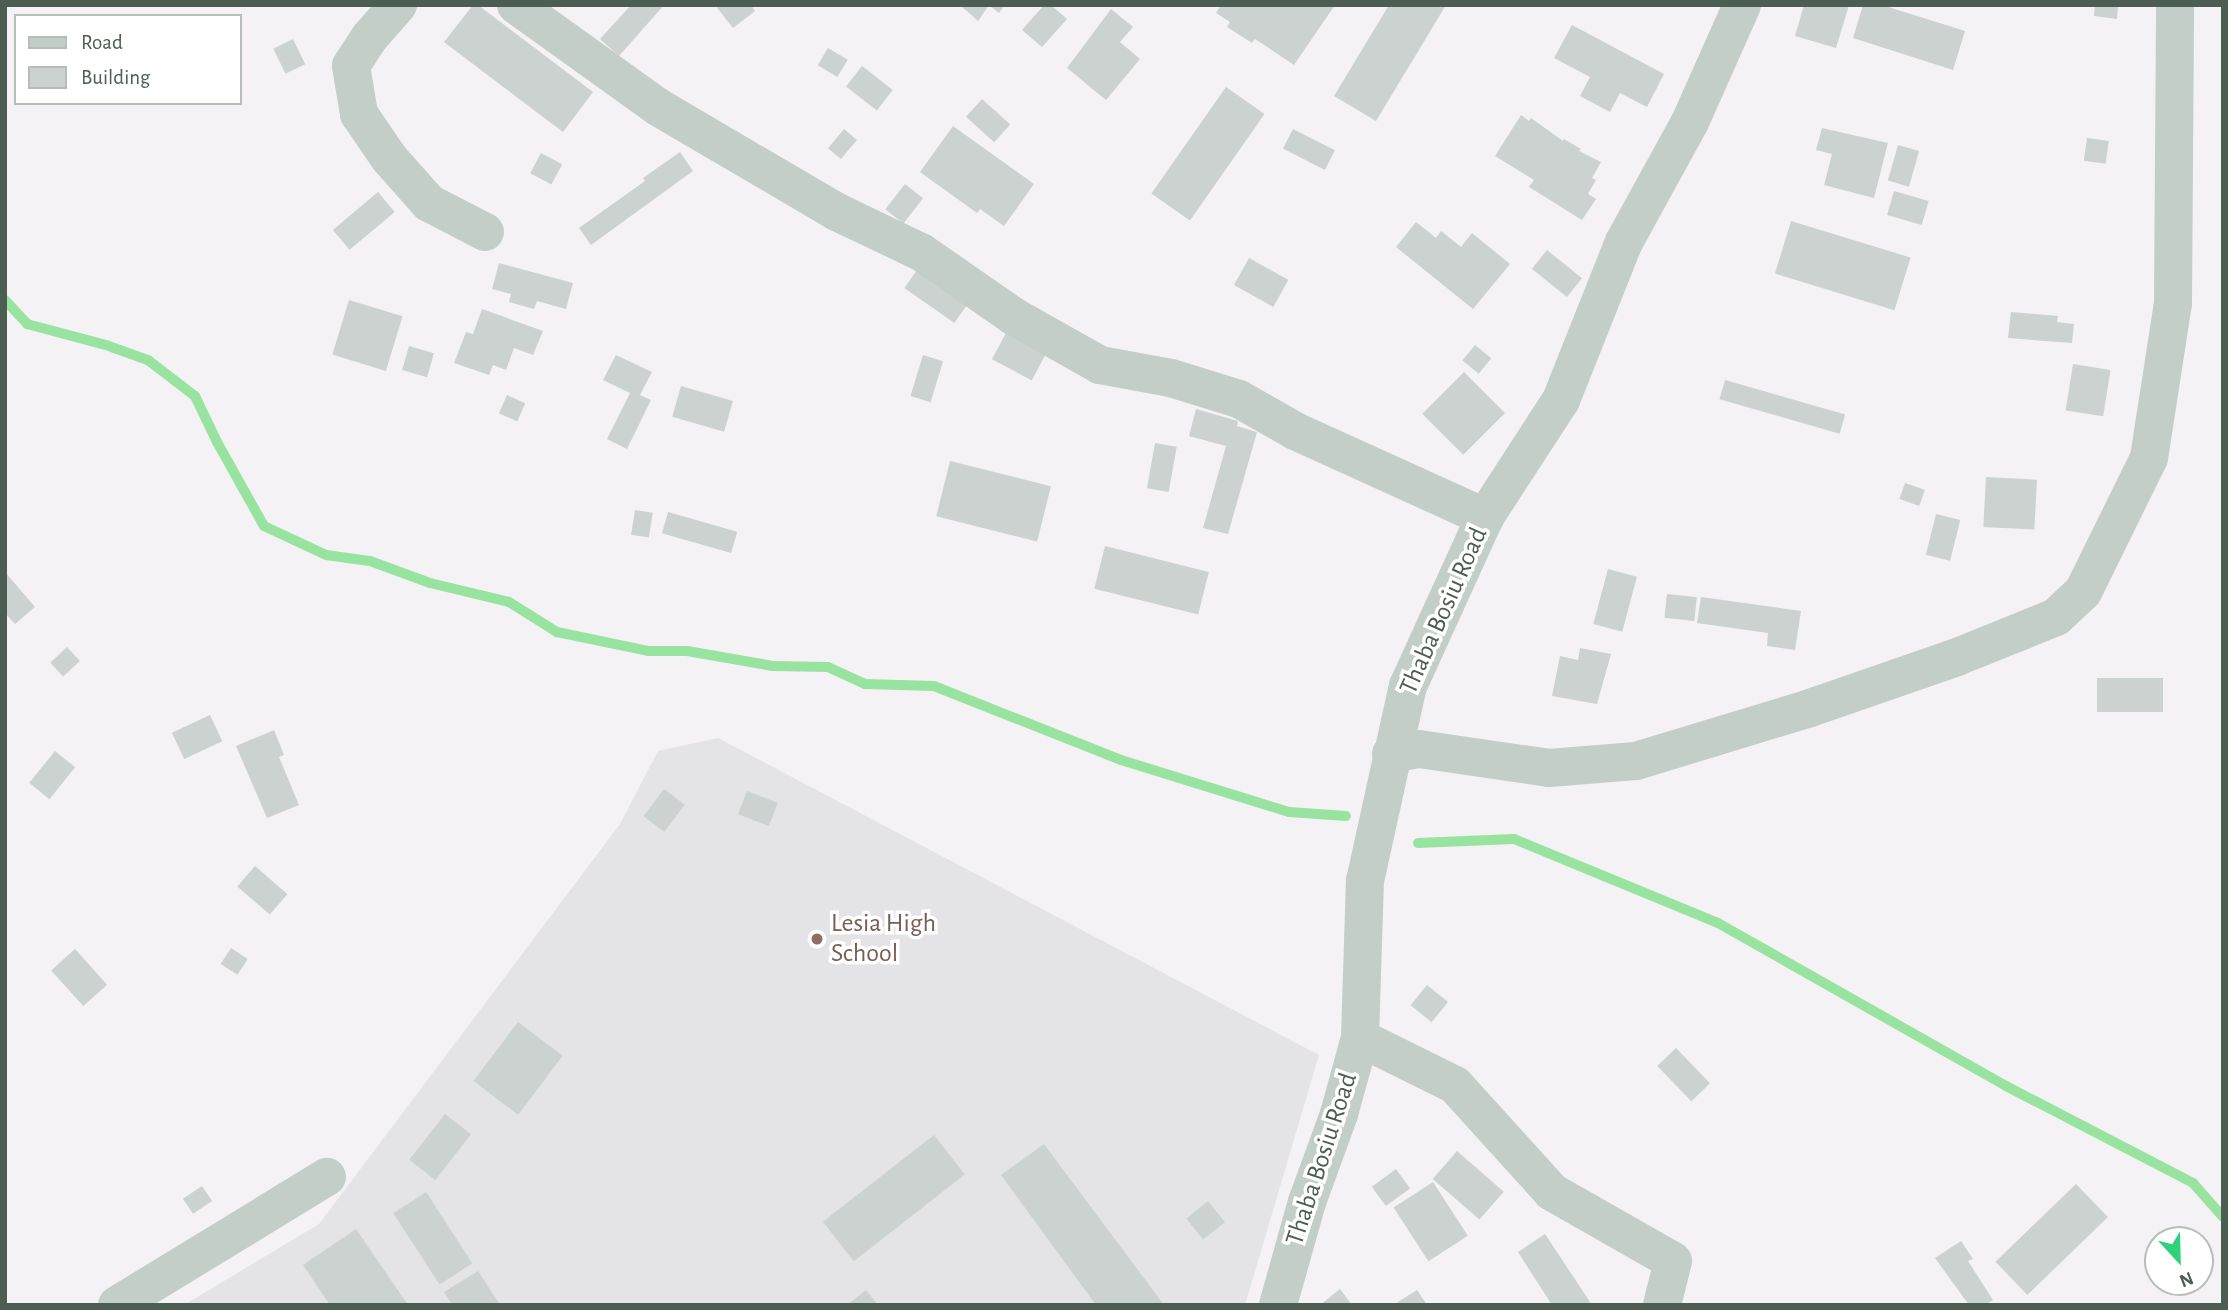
<!DOCTYPE html>
<style>
body{margin:0}
#map{position:relative;width:2228px;height:1310px;overflow:hidden;background:#f4f2f4;font-family:"Alegreya Sans",sans-serif}
div>[style]{position:absolute}
[style*='--x']{left:calc(var(--x)*1px);top:calc(var(--y)*1px);width:calc(var(--w)*1px);rotate:calc(var(--a)*1deg)}
.education>*{inset:0;background:#e4e3e6}
.stream>*{height:10px;margin:-5px;padding:0 5px;transform-origin:5px;border-radius:5px;background:#99e3a1}
.building>*{inset:0;background:#ccd2d0;transform-origin:0 0}
.minor>*{height:38px;margin:-19px;padding:0 19px;transform-origin:19px;border-radius:19px;background:#c2cec7}
.dots>*{width:19px;height:19px;translate:-50% -50%;box-sizing:border-box;border:4px solid #fff;border-radius:50%}
span{translate:-50% -50%;white-space:nowrap;text-align:center;line-height:1.15;-webkit-text-stroke:7px #fff;paint-order:stroke}
.street-label{font-size:26px;color:#4c5d52}
.education-label{font-size:26px;color:#785e54}
.left{translate:0 -50%;text-align:left}
.frame{position:absolute;inset:0;border:7px solid #4c5d52;pointer-events:none}
.legend{position:absolute;left:14px;top:14px;width:228px;height:91px;box-sizing:border-box;background:#fff;border:2px solid #b7beba;margin:0;padding:9px 12px;list-style:none;font-size:21px;color:#4c5d52}
.legend li{display:flex;align-items:center;gap:14px;height:35px}
.legend b{width:35px;border:2px solid #b7beba}
.north{position:absolute;left:2144px;top:1226px;width:70px;height:70px;box-sizing:border-box;background:#fff;border:2px solid #b7beba;border-radius:50%;rotate:158deg;font-size:19px;font-weight:700;line-height:28px;text-align:center;color:#4c5d52}
.north::after{content:'';display:block;margin:auto;width:24px;height:32px;background:#2fd17a;clip-path:polygon(50% 0,100% 100%,50% 72%,0 100%)}
</style>
<div id="map">
<div class="education">
<i style="clip-path:polygon(718px 738px,1319px 1055px,1245px 1305px,184px 1305px,319px 1224px,620px 824px,658px 751px)"></i>
</div>
<div class="stream">
<i style="--x:5;--y:300;--w:33;--a:47"></i>
<i style="--x:27;--y:324;--w:82;--a:14.9"></i>
<i style="--x:106;--y:345;--w:45;--a:19.7"></i>
<i style="--x:148;--y:360;--w:59;--a:37.5"></i>
<i style="--x:195;--y:396;--w:51;--a:64.4"></i>
<i style="--x:217;--y:442;--w:96;--a:60.8"></i>
<i style="--x:264;--y:526;--w:68;--a:25.1"></i>
<i style="--x:326;--y:555;--w:44;--a:7.8"></i>
<i style="--x:370;--y:561;--w:64;--a:20.1"></i>
<i style="--x:430;--y:583;--w:81;--a:13.5"></i>
<i style="--x:509;--y:602;--w:57;--a:32"></i>
<i style="--x:557;--y:632;--w:94;--a:11.7"></i>
<i style="--x:649;--y:651;--w:38;--a:0"></i>
<i style="--x:687;--y:651;--w:87;--a:9.9"></i>
<i style="--x:773;--y:666;--w:55;--a:1"></i>
<i style="--x:828;--y:667;--w:41;--a:24.7"></i>
<i style="--x:865;--y:684;--w:69;--a:1.7"></i>
<i style="--x:934;--y:686;--w:201;--a:21.6"></i>
<i style="--x:1121;--y:760;--w:176;--a:17.2"></i>
<i style="--x:1289;--y:812;--w:57;--a:4"></i>
<i style="--x:1418;--y:843;--w:96;--a:-2.4"></i>
<i style="--x:1514;--y:839;--w:221;--a:22.4"></i>
<i style="--x:1718;--y:923;--w:331;--a:29.5"></i>
<i style="--x:2006;--y:1086;--w:211;--a:27.4"></i>
<i style="--x:2193;--y:1183;--w:45;--a:48.6"></i>
</div>
<div class="building">
<i style="clip-path:polygon(473px 5px,478px 5px,593px 92px,563px 132px,444px 42px)"></i>
<i style="clip-path:polygon(631px 5px,664px 5px,619px 56px,600px 39px)"></i>
<i style="clip-path:polygon(715px 5px,751px 5px,755px 11px,733px 28px)"></i>
<i style="clip-path:polygon(960px 5px,1005px 5px,999px 13px,989px 5px,978px 21px)"></i>
<i style="clip-path:polygon(1044px 5px,1051px 5px,1067px 19px,1042px 47px,1022px 30px)"></i>
<i style="clip-path:polygon(1221px 5px,1335px 5px,1294px 65px,1255px 39px,1252px 43px,1227px 27px,1230px 22px,1216px 13px)"></i>
<i style="clip-path:polygon(1389px 5px,1446px 5px,1376px 121px,1334px 96px)"></i>
<i style="clip-path:polygon(1804px 5px,1849px 5px,1836px 48px,1795px 36px)"></i>
<i style="clip-path:polygon(1863px 5px,1882px 5px,1965px 31px,1953px 70px,1853px 38px)"></i>
<i style="clip-path:polygon(2095px 5px,2118px 5px,2117px 19px,2094px 16px)"></i>
<i style="clip-path:polygon(1111px 9px,1133px 27px,1120px 42px,1140px 59px,1106px 100px,1067px 68px)"></i>
<i style="clip-path:polygon(1572px 25px,1664px 74px,1647px 107px,1620px 93px,1610px 112px,1580px 96px,1590px 77px,1554px 58px)"></i>
<i style="left:293px;top:39px;width:28px;height:22px;rotate:64deg"></i>
<i style="left:828px;top:48px;width:23px;height:20px;rotate:31deg"></i>
<i style="left:862px;top:66px;width:39px;height:26px;rotate:38deg"></i>
<i style="left:1226px;top:87px;width:47px;height:130px;rotate:35deg"></i>
<i style="left:982px;top:99px;width:38px;height:24px;rotate:42deg"></i>
<i style="clip-path:polygon(1521px 115px,1529px 121px,1531px 118px,1563px 141px,1564px 139px,1581px 149px,1579px 151px,1601px 162px,1592px 178px,1596px 180px,1588px 194px,1596px 199px,1582px 220px,1529px 187px,1534px 180px,1495px 156px)"></i>
<i style="clip-path:polygon(953px 126px,1034px 184px,1004px 226px,980px 209px,977px 213px,920px 172px)"></i>
<i style="clip-path:polygon(1822px 128px,1888px 143px,1874px 198px,1824px 185px,1832px 154px,1816px 150px)"></i>
<i style="left:844px;top:129px;width:17px;height:25px;rotate:40deg"></i>
<i style="left:1293px;top:129px;width:47px;height:22px;rotate:27deg"></i>
<i style="left:2087px;top:138px;width:22px;height:23px;rotate:8deg"></i>
<i style="left:1898px;top:145px;width:22px;height:37px;rotate:16deg"></i>
<i style="clip-path:polygon(680px 152px,693px 171px,591px 245px,579px 228px,645px 181px,643px 178px)"></i>
<i style="left:541px;top:153px;width:24px;height:23px;rotate:28deg"></i>
<i style="left:905px;top:184px;width:23px;height:32px;rotate:38deg"></i>
<i style="left:1894px;top:191px;width:36px;height:25px;rotate:16deg"></i>
<i style="left:378px;top:192px;width:26px;height:59px;rotate:50deg"></i>
<i style="left:1791px;top:221px;width:125px;height:55px;rotate:17deg"></i>
<i style="clip-path:polygon(1416px 222px,1436px 238px,1441px 231px,1461px 247px,1472px 233px,1510px 264px,1473px 309px,1396px 247px)"></i>
<i style="left:1547px;top:250px;width:45px;height:24px;rotate:39deg"></i>
<i style="left:1249px;top:258px;width:45px;height:31px;rotate:29deg"></i>
<i style="clip-path:polygon(499px 263px,573px 283px,566px 309px,537px 301px,534px 309px,509px 302px,511px 294px,492px 289px)"></i>
<i style="left:917px;top:270px;width:61px;height:22px;rotate:35deg"></i>
<i style="left:349px;top:300px;width:56px;height:57px;rotate:17deg"></i>
<i style="clip-path:polygon(482px 309px,543px 331px,533px 355px,514px 348px,506px 370px,493px 365px,489px 375px,454px 363px,466px 332px,473px 334px)"></i>
<i style="clip-path:polygon(2011px 312px,2058px 316px,2057px 322px,2074px 324px,2072px 343px,2008px 338px)"></i>
<i style="left:1007px;top:331px;width:45px;height:32px;rotate:28deg"></i>
<i style="left:1475px;top:345px;width:21px;height:20px;rotate:39deg"></i>
<i style="left:409px;top:346px;width:26px;height:25px;rotate:16deg"></i>
<i style="clip-path:polygon(616px 355px,652px 372px,640px 395px,651px 400px,627px 449px,607px 439px,630px 393px,603px 380px)"></i>
<i style="left:923px;top:355px;width:21px;height:43px;rotate:17deg"></i>
<i style="left:2073px;top:364px;width:38px;height:47px;rotate:9deg"></i>
<i style="left:1464px;top:372px;width:58px;height:59px;rotate:45deg"></i>
<i style="left:1725px;top:380px;width:125px;height:20px;rotate:16deg"></i>
<i style="left:681px;top:386px;width:54px;height:32px;rotate:16deg"></i>
<i style="left:507px;top:395px;width:20px;height:20px;rotate:24deg"></i>
<i style="clip-path:polygon(1196px 409px,1238px 421px,1237px 426px,1257px 432px,1228px 534px,1203px 528px,1226px 446px,1189px 436px)"></i>
<i style="left:1155px;top:443px;width:22px;height:46px;rotate:10deg"></i>
<i style="left:950px;top:461px;width:104px;height:57px;rotate:14deg"></i>
<i style="left:1986px;top:477px;width:51px;height:50px;rotate:3deg"></i>
<i style="left:1905px;top:483px;width:21px;height:17px;rotate:19deg"></i>
<i style="left:635px;top:510px;width:18px;height:25px;rotate:9deg"></i>
<i style="left:668px;top:512px;width:72px;height:22px;rotate:16deg"></i>
<i style="left:1936px;top:514px;width:25px;height:42px;rotate:14deg"></i>
<i style="left:1105px;top:546px;width:107px;height:44px;rotate:14deg"></i>
<i style="left:1608px;top:569px;width:30px;height:57px;rotate:15deg"></i>
<i style="clip-path:polygon(5px 572px,35px 607px,15px 624px,5px 613px)"></i>
<i style="left:1667px;top:594px;width:30px;height:24px;rotate:6deg"></i>
<i style="clip-path:polygon(1701px 597px,1801px 611px,1795px 650px,1767px 646px,1768px 633px,1697px 623px)"></i>
<i style="left:67px;top:647px;width:19px;height:23px;rotate:47deg"></i>
<i style="clip-path:polygon(1580px 648px,1611px 654px,1597px 704px,1552px 696px,1560px 656px,1578px 660px)"></i>
<i style="left:2163px;top:678px;width:34px;height:66px;rotate:90deg"></i>
<i style="left:210px;top:715px;width:29px;height:42px;rotate:65deg"></i>
<i style="clip-path:polygon(274px 730px,284px 755px,279px 757px,299px 805px,267px 818px,236px 746px)"></i>
<i style="left:55px;top:751px;width:26px;height:41px;rotate:39deg"></i>
<i style="left:664px;top:789px;width:26px;height:34px;rotate:37deg"></i>
<i style="left:747px;top:791px;width:33px;height:25px;rotate:21deg"></i>
<i style="left:255px;top:866px;width:43px;height:27px;rotate:41deg"></i>
<i style="left:231px;top:948px;width:20px;height:19px;rotate:33deg"></i>
<i style="left:75px;top:949px;width:48px;height:32px;rotate:48deg"></i>
<i style="left:1427px;top:985px;width:27px;height:26px;rotate:39deg"></i>
<i style="left:518px;top:1022px;width:56px;height:74px;rotate:37deg"></i>
<i style="left:1676px;top:1048px;width:49px;height:26px;rotate:46deg"></i>
<i style="left:445px;top:1114px;width:33px;height:58px;rotate:38deg"></i>
<i style="left:934px;top:1135px;width:50px;height:141px;rotate:52deg"></i>
<i style="clip-path:polygon(1044px 1144px,1164px 1305px,1096px 1305px,1001px 1175px)"></i>
<i style="left:1457px;top:1151px;width:62px;height:37px;rotate:41deg"></i>
<i style="left:1396px;top:1169px;width:24px;height:30px;rotate:54deg"></i>
<i style="left:1433px;top:1182px;width:64px;height:47px;rotate:57deg"></i>
<i style="left:2076px;top:1184px;width:46px;height:112px;rotate:46deg"></i>
<i style="left:202px;top:1186px;width:18px;height:23px;rotate:56deg"></i>
<i style="left:426px;top:1192px;width:85px;height:39px;rotate:57deg"></i>
<i style="left:1208px;top:1201px;width:27px;height:28px;rotate:51deg"></i>
<i style="clip-path:polygon(356px 1229px,408px 1305px,330px 1305px,303px 1265px)"></i>
<i style="clip-path:polygon(1545px 1234px,1592px 1305px,1552px 1305px,1518px 1252px)"></i>
<i style="clip-path:polygon(1961px 1241px,1973px 1259px,1968px 1261px,1993px 1300px,1985px 1305px,1969px 1305px,1935px 1258px)"></i>
<i style="clip-path:polygon(478px 1271px,500px 1305px,452px 1305px,444px 1292px)"></i>
<i style="clip-path:polygon(1340px 1289px,1352px 1305px,1320px 1305px)"></i>
<i style="clip-path:polygon(866px 1290px,878px 1305px,847px 1305px)"></i>
<i style="clip-path:polygon(1417px 1290px,1427px 1305px,1393px 1305px)"></i>
</div>
<div class="minor">
<i style="--x:398;--y:5;--w:44;--a:131.3"></i>
<i style="--x:369;--y:38;--w:33;--a:123"></i>
<i style="--x:351;--y:66;--w:49;--a:80.5"></i>
<i style="--x:359;--y:114;--w:53;--a:55.7"></i>
<i style="--x:389;--y:158;--w:60;--a:48.4"></i>
<i style="--x:429;--y:203;--w:63;--a:27.4"></i>
<i style="--x:516;--y:5;--w:175;--a:35.7"></i>
<i style="--x:658;--y:107;--w:208;--a:30.4"></i>
<i style="--x:837;--y:212;--w:93;--a:25.5"></i>
<i style="--x:921;--y:252;--w:112;--a:34.8"></i>
<i style="--x:1013;--y:316;--w:100;--a:29.4"></i>
<i style="--x:1100;--y:365;--w:72;--a:10.4"></i>
<i style="--x:1171;--y:378;--w:71;--a:17.2"></i>
<i style="--x:1239;--y:399;--w:64;--a:29.7"></i>
<i style="--x:1295;--y:431;--w:209;--a:24.4"></i>
<i style="--x:1391;--y:754;--w:28;--a:-10"></i>
<i style="--x:1419;--y:749;--w:131;--a:8.3"></i>
<i style="--x:1549;--y:768;--w:87;--a:-4.6"></i>
<i style="--x:1636;--y:761;--w:182;--a:-16.9"></i>
<i style="--x:1810;--y:708;--w:156;--a:-19.1"></i>
<i style="--x:1957;--y:657;--w:107;--a:-22"></i>
<i style="--x:2056;--y:617;--w:37;--a:-43"></i>
<i style="--x:2083;--y:592;--w:149;--a:-63.8"></i>
<i style="--x:2149;--y:458;--w:157;--a:-81.2"></i>
<i style="--x:2173;--y:303;--w:298;--a:-89.6"></i>
<i style="--x:1360;--y:1038;--w:106;--a:26.3"></i>
<i style="--x:1455;--y:1085;--w:144;--a:47.8"></i>
<i style="--x:1552;--y:1192;--w:139;--a:29.7"></i>
<i style="--x:1673;--y:1261;--w:45;--a:104"></i>
<i style="--x:117;--y:1305;--w:246;--a:-31.4"></i>
<i style="--x:1278;--y:1305;--w:107;--a:-74.3"></i>
<i style="--x:1307;--y:1202;--w:94;--a:-70"></i>
<i style="--x:1339;--y:1114;--w:79;--a:-74.6"></i>
<i style="--x:1360;--y:1038;--w:157;--a:-88.2"></i>
<i style="--x:1365;--y:881;--w:200;--a:-77.6"></i>
<i style="--x:1408;--y:686;--w:186;--a:-65.5"></i>
<i style="--x:1485;--y:517;--w:140;--a:-57"></i>
<i style="--x:1561;--y:400;--w:170;--a:-68.3"></i>
<i style="--x:1624;--y:242;--w:137;--a:-61.2"></i>
<i style="--x:1690;--y:122;--w:128;--a:-66"></i>
</div>
<div class="dots">
<i style="left:817px;top:939px;background:#8d6e63"></i>
</div>
<div class="street-label">
<span style="left:1444px;top:611px;rotate:-66deg">Thaba Bosiu Road</span>
<span style="left:1322px;top:1159px;rotate:-72deg">Thaba Bosiu Road</span>
</div>
<div class="education-label">
<span class="left" style="left:831px;top:939px">Lesia High<br>School</span>
</div>
<div class="frame"></div>
<ul class="legend">
<li><b style="height:9px;background:#c2cec7"></b>Road</li>
<li><b style="height:19px;background:#ccd2d0"></b>Building</li>
</ul>
<div class="north">N</div>
</div>
